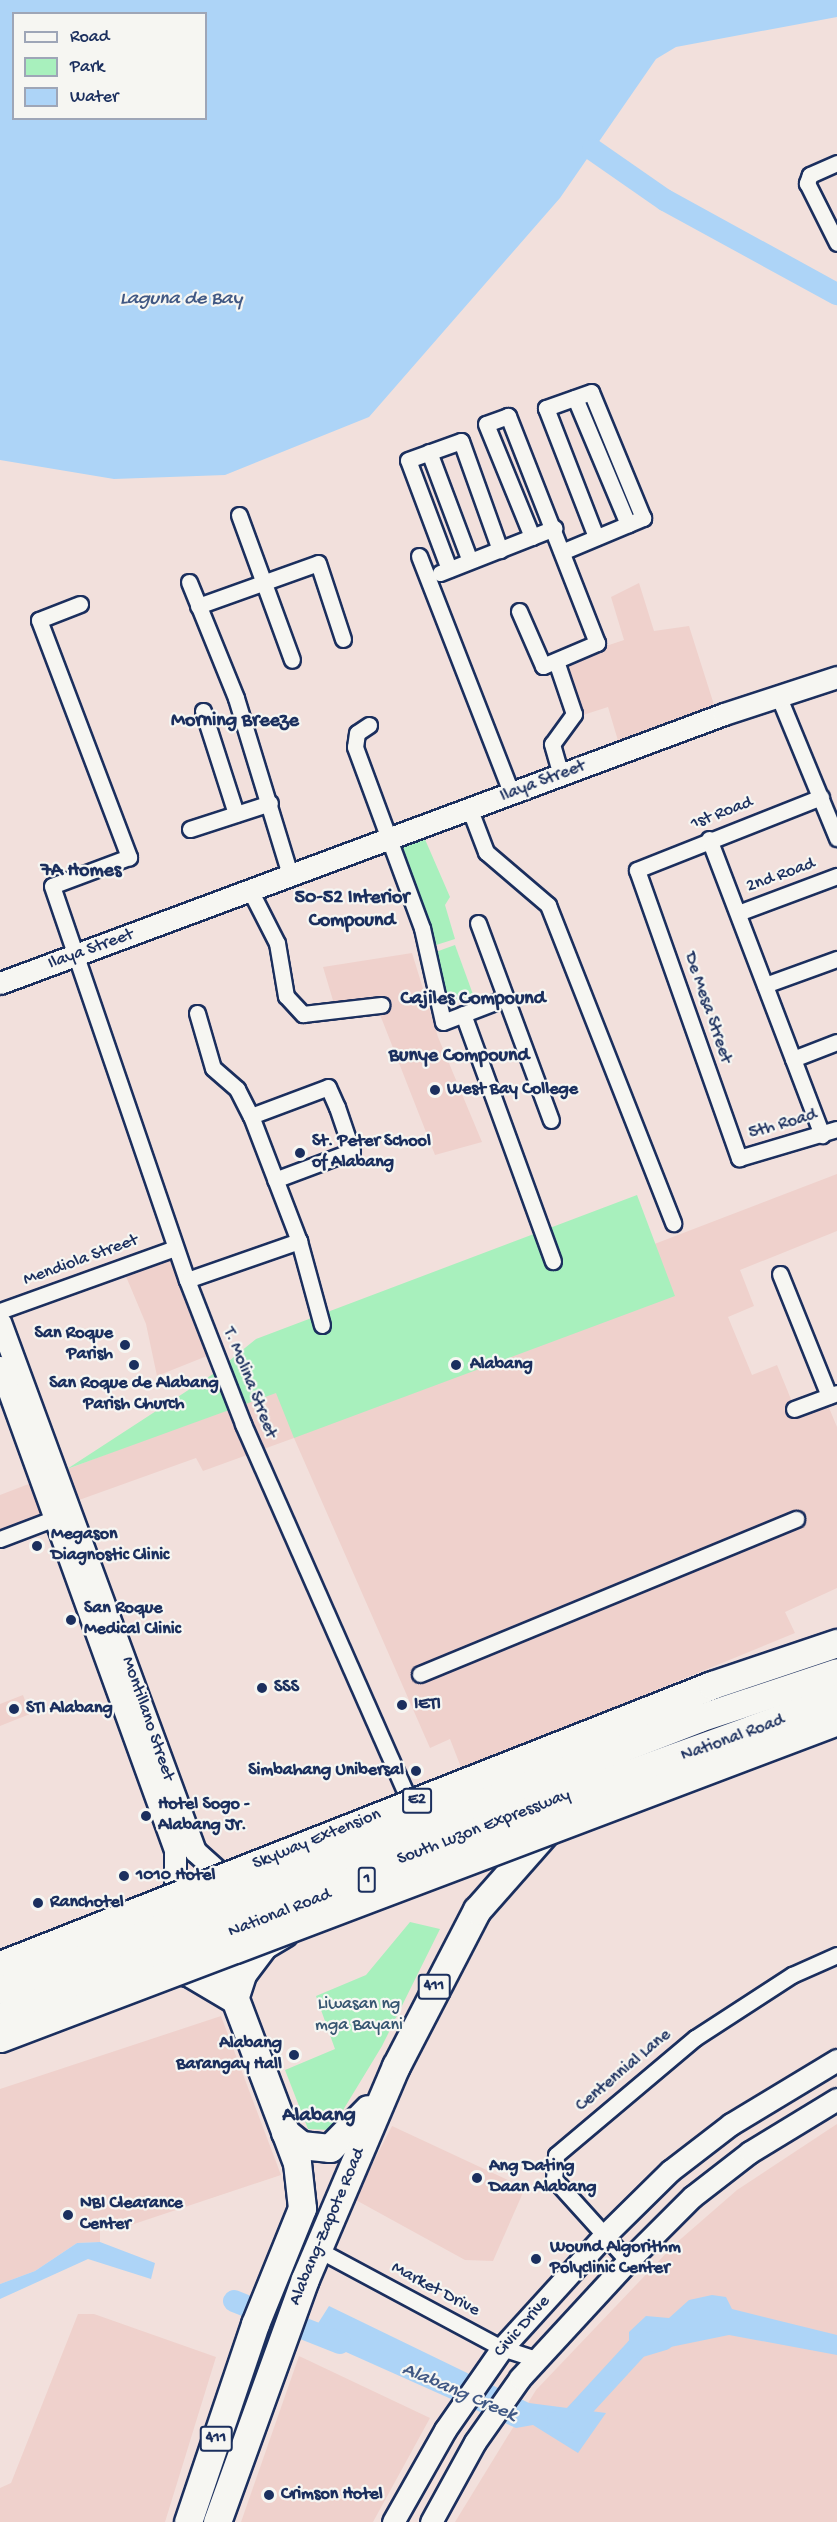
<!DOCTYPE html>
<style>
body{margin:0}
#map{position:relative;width:837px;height:2522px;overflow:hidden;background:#f2e0dc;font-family:"Gochi Hand",sans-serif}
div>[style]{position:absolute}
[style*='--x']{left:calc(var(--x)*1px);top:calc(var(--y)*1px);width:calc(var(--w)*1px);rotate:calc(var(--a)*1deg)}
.built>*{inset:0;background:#efd1cc}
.green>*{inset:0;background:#a8f0bd;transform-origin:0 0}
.water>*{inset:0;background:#add4f7}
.river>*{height:22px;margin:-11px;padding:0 11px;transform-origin:11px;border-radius:11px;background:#add4f7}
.roads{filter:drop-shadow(2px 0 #1b2f5e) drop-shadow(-2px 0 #1b2f5e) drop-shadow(0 2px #1b2f5e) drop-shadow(0 -2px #1b2f5e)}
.street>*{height:15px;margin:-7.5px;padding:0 7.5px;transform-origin:7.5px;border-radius:7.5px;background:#f6f6f2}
.secondary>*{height:21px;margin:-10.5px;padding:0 10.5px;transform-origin:10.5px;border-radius:10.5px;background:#f6f6f2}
.highway>*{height:27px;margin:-13.5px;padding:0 13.5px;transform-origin:13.5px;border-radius:13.5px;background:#f6f6f2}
.bridges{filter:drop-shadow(2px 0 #1b2f5e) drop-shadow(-2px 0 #1b2f5e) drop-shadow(0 2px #1b2f5e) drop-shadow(0 -2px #1b2f5e)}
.highway-bridge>*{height:27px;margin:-13.5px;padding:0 13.5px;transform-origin:13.5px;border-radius:13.5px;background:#f6f6f2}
.dots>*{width:16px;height:16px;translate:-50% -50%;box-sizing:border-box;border:3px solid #f6f6f2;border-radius:50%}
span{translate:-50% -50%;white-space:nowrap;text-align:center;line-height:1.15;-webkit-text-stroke:4.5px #f6f6f2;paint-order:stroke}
.shield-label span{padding:2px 4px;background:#f6f6f2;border:2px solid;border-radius:4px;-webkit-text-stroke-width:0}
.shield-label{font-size:16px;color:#1b2f5e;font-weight:700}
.street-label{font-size:18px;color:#1b2f5e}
.poi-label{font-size:18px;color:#1b2f5e;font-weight:700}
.left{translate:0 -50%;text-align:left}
.right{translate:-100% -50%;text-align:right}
.park-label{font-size:18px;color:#375671}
.water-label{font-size:20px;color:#405884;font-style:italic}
.neighbourhood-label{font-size:20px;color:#1b2f5e;font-weight:700}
.quarter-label{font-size:21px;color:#1b2f5e;font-weight:700}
.legend{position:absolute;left:12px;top:12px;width:195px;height:108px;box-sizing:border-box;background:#f6f6f2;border:2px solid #9ea6b7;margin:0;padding:8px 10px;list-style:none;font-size:18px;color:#1b2f5e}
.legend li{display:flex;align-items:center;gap:12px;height:30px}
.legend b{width:30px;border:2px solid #9ea6b7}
</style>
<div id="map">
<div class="built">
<i style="clip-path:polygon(639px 583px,654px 631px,689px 626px,715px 708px,619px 744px,608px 707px,580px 716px,561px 661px,624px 640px,611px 597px)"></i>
<i style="clip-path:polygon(412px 953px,438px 1037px,482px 1142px,435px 1155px,377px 1007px,337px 1014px,323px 967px)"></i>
<i style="clip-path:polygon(837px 1174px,837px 1231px,740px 1270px,754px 1306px,728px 1317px,752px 1375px,777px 1365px,797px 1414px,827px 1403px,837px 1427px,837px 1588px,785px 1612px,795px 1633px,462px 1770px,450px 1739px,430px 1748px,294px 1438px,203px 1471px,196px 1458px,79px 1500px,46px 1524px,0 1544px,0 1495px)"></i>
<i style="clip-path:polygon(170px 1255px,207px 1356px,157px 1376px,146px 1324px,125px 1274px)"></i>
<i style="clip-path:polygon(23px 1695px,30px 1714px,0 1726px,0 1704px)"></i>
<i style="clip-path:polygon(221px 2016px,281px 2175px,125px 2227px,100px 2221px,100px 2242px,77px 2243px,35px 2271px,0 2284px,0 2089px)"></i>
<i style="clip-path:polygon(837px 2124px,837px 2522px,455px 2522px,536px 2390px,675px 2244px,737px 2190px)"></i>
<i style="clip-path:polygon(392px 2126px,525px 2188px,493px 2261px,465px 2260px,354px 2199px)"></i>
<i style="clip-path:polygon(78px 2314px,94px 2314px,216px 2357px,165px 2522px,0 2522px,0 2488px,11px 2483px)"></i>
<i style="clip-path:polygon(299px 2356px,430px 2418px,373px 2522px,241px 2522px)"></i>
</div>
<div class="green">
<i style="clip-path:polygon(424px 837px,450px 897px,445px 905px,455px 939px,433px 946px,400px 847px)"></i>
<i style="left:455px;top:945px;width:53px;height:25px;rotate:70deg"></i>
<i style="clip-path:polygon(637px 1195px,675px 1296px,294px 1438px,276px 1393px,67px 1469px,213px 1374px,256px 1339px)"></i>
<i style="clip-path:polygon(410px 1922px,440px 1929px,382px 2046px,331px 2130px,308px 2129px,285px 2070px,335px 2049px,316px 1996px,366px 1975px)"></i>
</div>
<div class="water">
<i style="clip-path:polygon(evenodd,0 0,837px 0,837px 17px,676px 47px,656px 59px,560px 198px,369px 417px,225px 475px,114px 479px,0 460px,0 0,14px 14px,206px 14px,206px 118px,14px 118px,14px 14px)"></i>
<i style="clip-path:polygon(100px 2242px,155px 2263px,151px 2279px,88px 2259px,0 2299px,0 2284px,35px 2271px,77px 2243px)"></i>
<i style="clip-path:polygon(712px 2295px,726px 2297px,732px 2309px,837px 2335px,837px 2355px,729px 2335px,646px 2352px,629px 2345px,629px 2332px,646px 2316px,669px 2318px,689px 2300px)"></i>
<i style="clip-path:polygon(329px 2306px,529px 2403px,606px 2413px,578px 2453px,533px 2425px,516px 2428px,310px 2336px)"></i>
</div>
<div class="river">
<i style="--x:593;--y:150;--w:88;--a:34.8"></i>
<i style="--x:665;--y:200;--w:196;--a:28.7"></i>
<i style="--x:234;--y:2301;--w:114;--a:21.6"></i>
<i style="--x:558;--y:2422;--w:11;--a:0"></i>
<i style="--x:569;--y:2422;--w:102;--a:-47.4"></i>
<i style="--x:638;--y:2347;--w:27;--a:-17"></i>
</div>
<div class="roads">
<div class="street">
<i style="--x:837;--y:163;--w:30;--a:156"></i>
<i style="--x:810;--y:175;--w:9;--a:111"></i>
<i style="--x:807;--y:183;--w:67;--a:63.4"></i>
<i style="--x:575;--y:398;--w:137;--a:67.2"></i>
<i style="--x:429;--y:452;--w:116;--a:69.4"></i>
<i style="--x:239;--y:515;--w:154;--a:69.9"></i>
<i style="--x:564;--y:551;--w:86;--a:-22.7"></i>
<i style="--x:643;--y:518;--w:136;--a:-112.4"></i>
<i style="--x:591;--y:392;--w:48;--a:160.4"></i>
<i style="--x:546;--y:408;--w:138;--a:68.8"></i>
<i style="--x:419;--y:556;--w:256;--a:68.7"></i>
<i style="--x:449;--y:569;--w:116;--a:-110.6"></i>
<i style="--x:408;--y:460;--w:56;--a:-19.7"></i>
<i style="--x:461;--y:441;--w:116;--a:70.3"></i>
<i style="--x:440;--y:573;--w:123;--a:-21.5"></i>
<i style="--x:189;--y:582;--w:125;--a:67.9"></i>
<i style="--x:236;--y:698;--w:188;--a:73"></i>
<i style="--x:80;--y:604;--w:44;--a:158.7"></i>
<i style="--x:39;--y:620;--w:254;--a:69.2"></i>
<i style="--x:129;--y:857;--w:82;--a:159.4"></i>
<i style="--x:52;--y:886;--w:416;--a:71.1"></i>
<i style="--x:187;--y:1280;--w:155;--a:68.7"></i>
<i style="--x:243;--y:1424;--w:421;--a:66.2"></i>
<i style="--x:198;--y:606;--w:127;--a:-19.7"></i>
<i style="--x:318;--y:563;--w:80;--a:71.8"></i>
<i style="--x:519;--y:611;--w:60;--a:66.4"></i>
<i style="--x:543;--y:666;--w:59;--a:-23.1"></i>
<i style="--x:597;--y:643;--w:244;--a:-111.4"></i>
<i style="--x:508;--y:416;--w:23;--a:160"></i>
<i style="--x:486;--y:424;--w:122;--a:67.8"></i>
<i style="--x:556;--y:661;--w:56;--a:71.2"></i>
<i style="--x:574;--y:714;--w:37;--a:126"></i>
<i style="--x:552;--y:744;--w:32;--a:74"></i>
<i style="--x:778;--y:695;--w:155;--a:67.6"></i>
<i style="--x:203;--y:711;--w:108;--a:72.2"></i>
<i style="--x:369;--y:725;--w:14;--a:146"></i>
<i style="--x:357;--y:733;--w:14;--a:98"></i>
<i style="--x:355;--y:747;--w:193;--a:69.7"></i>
<i style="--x:422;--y:928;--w:96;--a:77.4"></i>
<i style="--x:443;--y:1022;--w:67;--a:-20.9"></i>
<i style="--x:821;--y:797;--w:198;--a:158.4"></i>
<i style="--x:637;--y:870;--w:306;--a:70.5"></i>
<i style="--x:739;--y:1158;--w:102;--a:-16.5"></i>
<i style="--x:470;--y:810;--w:45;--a:69.1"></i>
<i style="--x:486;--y:852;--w:82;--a:40.5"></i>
<i style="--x:548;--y:905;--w:342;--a:68.5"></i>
<i style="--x:190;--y:829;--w:84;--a:-18"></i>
<i style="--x:709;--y:839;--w:317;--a:69.1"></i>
<i style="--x:251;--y:892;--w:57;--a:63"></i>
<i style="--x:277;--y:943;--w:54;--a:80.4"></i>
<i style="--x:286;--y:996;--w:25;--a:47"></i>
<i style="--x:303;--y:1014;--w:79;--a:-6.6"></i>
<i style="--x:738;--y:913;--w:106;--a:-20.5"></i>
<i style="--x:478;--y:923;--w:210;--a:69.7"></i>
<i style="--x:765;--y:985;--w:77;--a:-19.9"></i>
<i style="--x:197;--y:1013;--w:57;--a:73.8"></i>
<i style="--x:213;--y:1068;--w:32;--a:41"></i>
<i style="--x:237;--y:1089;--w:30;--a:63"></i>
<i style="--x:251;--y:1116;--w:134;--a:69"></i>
<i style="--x:299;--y:1241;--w:87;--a:74.7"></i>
<i style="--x:463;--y:1014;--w:263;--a:70"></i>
<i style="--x:793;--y:1059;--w:47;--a:-21.1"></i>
<i style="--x:251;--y:1116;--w:82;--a:-20.6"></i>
<i style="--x:328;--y:1087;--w:22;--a:66"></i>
<i style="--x:337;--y:1107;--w:46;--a:71.2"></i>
<i style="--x:352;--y:1151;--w:82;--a:159.4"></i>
<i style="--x:780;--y:1274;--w:131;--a:68.1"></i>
<i style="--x:187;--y:1280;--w:119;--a:-19.2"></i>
<i style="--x:0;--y:1311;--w:186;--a:-19.8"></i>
<i style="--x:794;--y:1409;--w:46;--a:-20.4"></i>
<i style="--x:0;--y:1539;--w:59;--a:-20.9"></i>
<i style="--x:420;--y:1674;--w:407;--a:-22.4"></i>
<i style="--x:317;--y:2249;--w:210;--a:28.2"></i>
<i style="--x:502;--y:2348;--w:36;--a:18"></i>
<i style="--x:628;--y:2261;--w:110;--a:-132.1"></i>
<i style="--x:554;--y:2179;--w:24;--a:-85"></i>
<i style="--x:556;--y:2155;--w:182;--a:-40.1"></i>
<i style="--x:695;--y:2038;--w:116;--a:-33"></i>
<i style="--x:792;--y:1975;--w:49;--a:-24"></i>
</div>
<div class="secondary">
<i style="--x:0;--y:983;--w:772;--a:-20.38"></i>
<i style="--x:724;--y:714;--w:119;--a:-18.1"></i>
<i style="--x:0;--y:1322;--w:564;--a:69.77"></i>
<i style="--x:195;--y:1851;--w:30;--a:42"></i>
<i style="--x:0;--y:1367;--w:514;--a:70.08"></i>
<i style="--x:175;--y:1850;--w:34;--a:90"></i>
<i style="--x:393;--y:2522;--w:106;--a:-60.5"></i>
<i style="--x:445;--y:2430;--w:100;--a:-55.2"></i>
<i style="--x:502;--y:2348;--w:151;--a:-47.7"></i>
<i style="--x:604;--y:2236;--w:93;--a:-44.6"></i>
<i style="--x:670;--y:2171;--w:77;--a:-37.6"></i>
<i style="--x:731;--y:2124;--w:124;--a:-31.1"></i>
<i style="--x:431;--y:2522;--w:91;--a:-61.2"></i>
<i style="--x:475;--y:2442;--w:78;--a:-54.9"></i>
<i style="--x:520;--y:2378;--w:159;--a:-47.3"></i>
<i style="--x:628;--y:2261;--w:91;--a:-45"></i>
<i style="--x:692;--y:2197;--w:73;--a:-37.8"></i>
<i style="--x:750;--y:2152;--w:102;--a:-31.3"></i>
</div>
<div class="highway">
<i style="--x:162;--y:1966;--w:29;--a:14"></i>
<i style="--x:190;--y:1973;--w:51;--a:30.6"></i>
<i style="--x:234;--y:1999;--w:26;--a:-72"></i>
<i style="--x:242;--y:1974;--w:36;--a:-53"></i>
<i style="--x:264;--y:1945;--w:23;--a:-31"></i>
<i style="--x:285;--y:2132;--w:21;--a:39"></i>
<i style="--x:301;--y:2145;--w:29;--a:6"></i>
<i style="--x:330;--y:2148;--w:54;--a:-45.7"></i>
<i style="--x:188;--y:2522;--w:209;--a:-71.3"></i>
<i style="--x:255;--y:2324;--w:125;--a:-67.9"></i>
<i style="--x:302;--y:2208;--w:45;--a:-96.3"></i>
<i style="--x:297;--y:2163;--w:237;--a:-110.7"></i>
<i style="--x:217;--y:2522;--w:258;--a:-70.1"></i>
<i style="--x:305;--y:2279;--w:232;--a:-66.9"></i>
<i style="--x:396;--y:2066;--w:176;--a:-62.6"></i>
<i style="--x:477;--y:1910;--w:113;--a:-48.6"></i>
</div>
</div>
<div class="bridges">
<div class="highway-bridge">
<i style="--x:0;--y:1965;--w:765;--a:-21.47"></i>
<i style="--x:712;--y:1685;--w:132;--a:-18.6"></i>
<i style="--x:1;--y:1990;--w:749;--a:-21.29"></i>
<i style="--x:699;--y:1718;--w:145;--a:-18.4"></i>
<i style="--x:0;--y:2017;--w:611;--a:-21.31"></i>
<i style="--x:569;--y:1795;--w:285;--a:-19.9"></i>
<i style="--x:0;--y:2038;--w:895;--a:-20.74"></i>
</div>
</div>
<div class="dots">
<i style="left:435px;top:1090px;background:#1b2f5e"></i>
<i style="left:300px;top:1153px;background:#1b2f5e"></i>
<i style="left:125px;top:1345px;background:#1b2f5e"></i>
<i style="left:134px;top:1365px;background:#1b2f5e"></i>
<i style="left:456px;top:1365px;background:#1b2f5e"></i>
<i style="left:37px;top:1546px;background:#1b2f5e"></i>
<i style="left:71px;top:1620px;background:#1b2f5e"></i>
<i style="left:262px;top:1688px;background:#1b2f5e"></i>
<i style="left:402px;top:1705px;background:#1b2f5e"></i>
<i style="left:14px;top:1709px;background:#1b2f5e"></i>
<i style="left:416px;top:1771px;background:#1b2f5e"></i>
<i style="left:146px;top:1816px;background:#1b2f5e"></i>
<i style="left:124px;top:1876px;background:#1b2f5e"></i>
<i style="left:38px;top:1903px;background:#1b2f5e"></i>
<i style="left:294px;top:2055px;background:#1b2f5e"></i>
<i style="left:477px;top:2178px;background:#1b2f5e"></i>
<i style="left:68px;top:2215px;background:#1b2f5e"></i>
<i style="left:536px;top:2259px;background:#1b2f5e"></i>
<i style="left:269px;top:2495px;background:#1b2f5e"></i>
</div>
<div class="shield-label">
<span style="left:417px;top:1801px">E2</span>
<span style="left:367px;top:1880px">1</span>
<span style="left:434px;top:1987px">411</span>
<span style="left:216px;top:2439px">411</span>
</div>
<div class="street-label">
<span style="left:543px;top:782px;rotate:-21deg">Ilaya Street</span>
<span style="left:722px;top:814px;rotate:-21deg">1st Road</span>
<span style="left:781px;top:876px;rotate:-20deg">2nd Road</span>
<span style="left:91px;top:950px;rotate:-20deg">Ilaya Street</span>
<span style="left:707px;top:1008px;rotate:71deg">De Mesa Street</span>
<span style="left:783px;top:1125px;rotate:-16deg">5th Road</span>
<span style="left:81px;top:1261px;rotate:-20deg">Mendiola Street</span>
<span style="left:249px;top:1383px;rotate:68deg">T. Molina Street</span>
<span style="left:147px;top:1719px;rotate:71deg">Montillano Street</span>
<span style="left:733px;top:1739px;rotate:-20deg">National Road</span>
<span style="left:484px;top:1828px;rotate:-21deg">South Luzon Expressway</span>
<span style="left:317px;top:1840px;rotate:-22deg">Skyway Extension</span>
<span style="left:280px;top:1914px;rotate:-21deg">National Road</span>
<span style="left:624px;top:2071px;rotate:-40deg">Centennial Lane</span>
<span style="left:328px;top:2227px;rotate:-67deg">Alabang-Zapote Road</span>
<span style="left:435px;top:2290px;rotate:28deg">Market Drive</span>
<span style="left:523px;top:2327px;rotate:-49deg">Civic Drive</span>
</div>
<div class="poi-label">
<span class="left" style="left:447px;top:1090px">West Bay College</span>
<span class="left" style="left:312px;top:1153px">St. Peter School<br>of Alabang</span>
<span class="right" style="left:113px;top:1345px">San Roque<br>Parish</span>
<span class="left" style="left:470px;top:1365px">Alabang</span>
<span style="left:134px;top:1395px">San Roque de Alabang<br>Parish Church</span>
<span class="left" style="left:51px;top:1546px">Megason<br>Diagnostic Clinic</span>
<span class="left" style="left:84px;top:1620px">San Roque<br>Medical Clinic</span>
<span class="left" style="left:274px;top:1688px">SSS</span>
<span class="left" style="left:414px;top:1705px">IETI</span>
<span class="left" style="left:26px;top:1709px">STI Alabang</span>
<span class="right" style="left:404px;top:1771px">Simbahang Unibersal</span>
<span class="left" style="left:158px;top:1816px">Hotel Sogo -<br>Alabang Jr.</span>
<span class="left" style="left:136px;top:1876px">1010 Hotel</span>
<span class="left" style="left:50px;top:1903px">Ranchotel</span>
<span class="right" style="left:282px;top:2055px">Alabang<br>Barangay Hall</span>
<span class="left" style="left:489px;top:2178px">Ang Dating<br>Daan Alabang</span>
<span class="left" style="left:80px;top:2215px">NBI Clearance<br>Center</span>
<span class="left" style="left:550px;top:2259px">Wound Algorithm<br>Polyclinic Center</span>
<span class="left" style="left:281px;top:2495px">Crimson Hotel</span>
</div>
<div class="park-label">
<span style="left:359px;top:2016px">Liwasan ng<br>mga Bayani</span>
</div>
<div class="water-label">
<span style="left:181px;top:299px">Laguna de Bay</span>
<span style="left:459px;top:2393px;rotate:23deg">Alabang Creek</span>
</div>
<div class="neighbourhood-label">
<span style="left:235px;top:721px">Morning Breeze</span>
<span style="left:81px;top:871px">7A Homes</span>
<span style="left:352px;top:910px">50-52 Interior<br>Compound</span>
<span style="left:473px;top:999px">Cajiles Compound</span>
<span style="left:459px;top:1056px">Bunye Compound</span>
</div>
<div class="quarter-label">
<span style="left:319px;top:2117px">Alabang</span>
</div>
<ul class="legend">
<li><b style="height:8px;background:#f6f6f2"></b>Road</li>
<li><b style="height:16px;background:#a8f0bd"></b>Park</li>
<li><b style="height:16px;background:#add4f7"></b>Water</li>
</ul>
</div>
